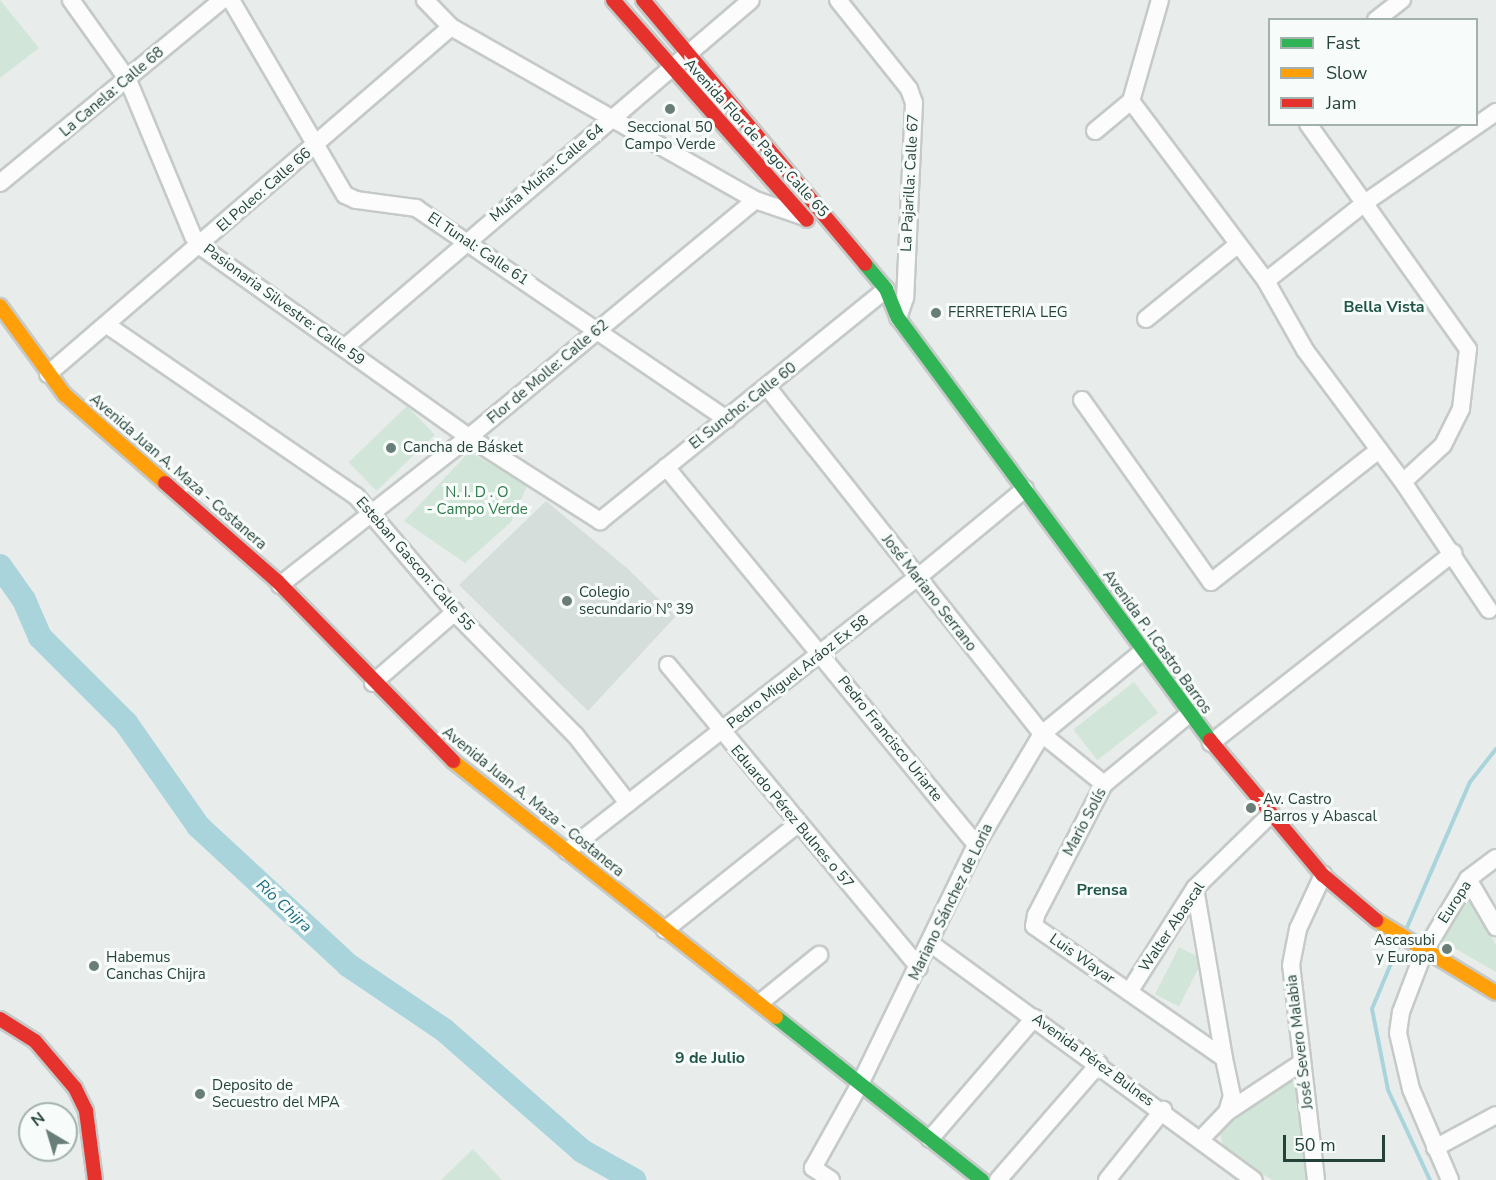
<!DOCTYPE html>
<meta charset="utf-8">
<style>
body{margin:0}
#map{position:relative;width:1496px;height:1180px;overflow:hidden;background:#e8edeb;font-family:"Nunito Sans",sans-serif}
div>[style]{position:absolute}
[style*='--x']{left:calc(var(--x)*1px);top:calc(var(--y)*1px);width:calc(var(--w)*1px);rotate:calc(var(--a)*1deg)}
.built>*{inset:0;background:#d6dedb}
.green>*{inset:0;background:#d1e6d8;transform-origin:0 0}
.stream>*{height:4px;margin:-2px;padding:0 2px;transform-origin:2px;border-radius:2px;background:#a9d4db}
.river>*{height:24px;margin:-12px;padding:0 12px;transform-origin:12px;border-radius:12px;background:#a9d4db}
.roads{filter:drop-shadow(2px 0 #c5cac8) drop-shadow(-2px 0 #c5cac8) drop-shadow(0 2px #c5cac8) drop-shadow(0 -2px #c5cac8)}
.street>*{height:16px;margin:-8px;padding:0 8px;transform-origin:8px;border-radius:8px;background:#fcfcfc}
.fast>*{height:14px;margin:-7px;padding:0 7px;transform-origin:7px;border-radius:7px;background:#30b455}
.slow>*{height:14px;margin:-7px;padding:0 7px;transform-origin:7px;border-radius:7px;background:#ff9f0a}
.jam>*{height:14px;margin:-7px;padding:0 7px;transform-origin:7px;border-radius:7px;background:#e5322d}
.dots>*{width:16px;height:16px;translate:-50% -50%;box-sizing:border-box;border:3px solid #f7fbf9;border-radius:50%}
span{translate:-50% -50%;white-space:nowrap;text-align:center;line-height:1.15;-webkit-text-stroke:6px #f7fbf9;paint-order:stroke}
.street-label{font-size:15px;color:#24423a}
.poi-label{font-size:15px;color:#24423a}
.left{translate:0 -50%;text-align:left}
.right{translate:-100% -50%;text-align:right}
.park-label{font-size:15px;color:#2d7a4b}
.neighbourhood-label{font-size:16px;color:#1f5548;font-weight:700}
.water-label{font-size:16px;color:#1c6f80;font-style:italic}
.legend{position:absolute;left:1268px;top:18px;width:210px;height:108px;box-sizing:border-box;background:#f7fbf9;border:2px solid #a3b1ad;margin:0;padding:8px 10px;list-style:none;font-size:18px;color:#24423a}
.legend li{display:flex;align-items:center;gap:12px;height:30px}
.legend b{width:30px;border:2px solid #a3b1ad}
.north{position:absolute;left:18px;top:1102px;width:60px;height:60px;box-sizing:border-box;background:#f7fbf9;border:2px solid #a3b1ad;border-radius:50%;rotate:322deg;font-size:16px;font-weight:700;line-height:24px;text-align:center;color:#24423a}
.north::after{content:'';display:block;margin:auto;width:21px;height:27px;background:#697e78;clip-path:polygon(50% 0,100% 100%,50% 72%,0 100%)}
.scale{position:absolute;left:1283px;top:1135px;width:102px;height:27px;box-sizing:border-box;border:3px solid #24423a;border-top:0;padding-left:8px;font-size:18px;line-height:21px;white-space:nowrap;color:#24423a;-webkit-text-stroke:4px #f7fbf9;paint-order:stroke}
</style>
<div id="map">
<div class="built">
<i style="clip-path:polygon(546px 501px,627px 568px,676px 616px,588px 711px,459px 585px)"></i>
</div>
<div class="green">
<i style="clip-path:polygon(0 0,39px 48px,0 78px)"></i>
<i style="left:407px;top:406px;width:40px;height:81px;rotate:46deg"></i>
<i style="clip-path:polygon(469px 452px,528px 484px,511px 522px,465px 563px,404px 521px)"></i>
<i style="left:1134px;top:682px;width:39px;height:77px;rotate:52deg"></i>
<i style="clip-path:polygon(1469px 897px,1496px 945px,1496px 972px,1442px 941px)"></i>
<i style="left:1179px;top:947px;width:27px;height:53px;rotate:27deg"></i>
<i style="clip-path:polygon(1296px 1071px,1313px 1180px,1272px 1180px,1224px 1148px,1220px 1134px,1231px 1120px)"></i>
<i style="clip-path:polygon(473px 1149px,502px 1180px,441px 1180px)"></i>
</div>
<div class="stream">
<i style="--x:1405;--y:932;--w:163;--a:-66.6"></i>
<i style="--x:1470;--y:782;--w:42;--a:-51.8"></i>
<i style="--x:1398;--y:947;--w:67;--a:112.8"></i>
<i style="--x:1372;--y:1009;--w:83;--a:78.8"></i>
<i style="--x:1388;--y:1090;--w:99;--a:65"></i>
</div>
<div class="river">
<i style="--x:0;--y:566;--w:42;--a:54.8"></i>
<i style="--x:24;--y:600;--w:40;--a:66.6"></i>
<i style="--x:40;--y:637;--w:122;--a:45"></i>
<i style="--x:126;--y:723;--w:126;--a:55"></i>
<i style="--x:198;--y:826;--w:205;--a:42.8"></i>
<i style="--x:348;--y:965;--w:116;--a:34.1"></i>
<i style="--x:444;--y:1030;--w:184;--a:41.2"></i>
<i style="--x:582;--y:1151;--w:60;--a:29.1"></i>
</div>
<div class="roads">
<div class="street">
<i style="--x:71;--y:0;--w:98;--a:54.5"></i>
<i style="--x:128;--y:80;--w:169;--a:67.4"></i>
<i style="--x:193;--y:236;--w:12;--a:55"></i>
<i style="--x:200;--y:246;--w:330;--a:35.4"></i>
<i style="--x:469;--y:437;--w:156;--a:32.7"></i>
<i style="--x:600;--y:521;--w:368;--a:-39"></i>
<i style="--x:231;--y:0;--w:226;--a:59.7"></i>
<i style="--x:345;--y:195;--w:12;--a:24"></i>
<i style="--x:356;--y:200;--w:61;--a:7.6"></i>
<i style="--x:416;--y:208;--w:376;--a:34.2"></i>
<i style="--x:425;--y:0;--w:37;--a:46"></i>
<i style="--x:451;--y:27;--w:350;--a:29.6"></i>
<i style="--x:755;--y:200;--w:50;--a:18.8"></i>
<i style="--x:838;--y:0;--w:114;--a:51.4"></i>
<i style="--x:909;--y:89;--w:15;--a:70"></i>
<i style="--x:914;--y:103;--w:195;--a:92.6"></i>
<i style="--x:905;--y:298;--w:21;--a:109"></i>
<i style="--x:1376;--y:20;--w:33;--a:-38"></i>
<i style="--x:1131;--y:101;--w:225;--a:53.1"></i>
<i style="--x:1266;--y:281;--w:79;--a:60.5"></i>
<i style="--x:1305;--y:350;--w:164;--a:53.4"></i>
<i style="--x:1403;--y:482;--w:154;--a:56.1"></i>
<i style="--x:1308;--y:124;--w:276;--a:54.6"></i>
<i style="--x:1468;--y:349;--w:60;--a:96.7"></i>
<i style="--x:1461;--y:409;--w:40;--a:116.6"></i>
<i style="--x:1443;--y:445;--w:54;--a:137.2"></i>
<i style="--x:1095;--y:131;--w:47;--a:-39.8"></i>
<i style="--x:1131;--y:101;--w:105;--a:-74"></i>
<i style="--x:0;--y:183;--w:288;--a:-39.5"></i>
<i style="--x:1266;--y:281;--w:127;--a:-38.3"></i>
<i style="--x:1366;--y:202;--w:158;--a:-34.7"></i>
<i style="--x:1146;--y:319;--w:117;--a:-39.1"></i>
<i style="--x:107;--y:325;--w:302;--a:34.5"></i>
<i style="--x:356;--y:496;--w:160;--a:49.6"></i>
<i style="--x:460;--y:618;--w:165;--a:45.5"></i>
<i style="--x:576;--y:736;--w:85;--a:52.2"></i>
<i style="--x:344;--y:348;--w:535;--a:-40.53"></i>
<i style="--x:48;--y:374;--w:532;--a:-40.73"></i>
<i style="--x:768;--y:388;--w:441;--a:51.6"></i>
<i style="--x:1042;--y:734;--w:80;--a:38.9"></i>
<i style="--x:1082;--y:400;--w:223;--a:54.7"></i>
<i style="--x:1211;--y:582;--w:214;--a:-38.2"></i>
<i style="--x:666;--y:467;--w:489;--a:50.6"></i>
<i style="--x:280;--y:585;--w:240;--a:-38.1"></i>
<i style="--x:469;--y:437;--w:371;--a:-39.6"></i>
<i style="--x:668;--y:665;--w:393;--a:50.3"></i>
<i style="--x:373;--y:683;--w:108;--a:-40.9"></i>
<i style="--x:1189;--y:714;--w:110;--a:140.5"></i>
<i style="--x:1104;--y:784;--w:148;--a:117.4"></i>
<i style="--x:1036;--y:915;--w:11;--a:100"></i>
<i style="--x:1034;--y:926;--w:231;--a:34.8"></i>
<i style="--x:1224;--y:1058;--w:172;--a:-99.7"></i>
<i style="--x:1211;--y:743;--w:308;--a:-38.1"></i>
<i style="--x:567;--y:851;--w:444;--a:-38"></i>
<i style="--x:917;--y:578;--w:140;--a:-39.5"></i>
<i style="--x:1468;--y:879;--w:56;--a:59.7"></i>
<i style="--x:665;--y:930;--w:171;--a:-38.6"></i>
<i style="--x:930;--y:943;--w:401;--a:36.2"></i>
<i style="--x:1129;--y:992;--w:123;--a:-57.6"></i>
<i style="--x:1195;--y:888;--w:106;--a:-44.2"></i>
<i style="--x:761;--y:1002;--w:75;--a:-39"></i>
<i style="--x:1227;--y:1112;--w:89;--a:-33.5"></i>
<i style="--x:930;--y:1139;--w:160;--a:-49.3"></i>
<i style="--x:1201;--y:1139;--w:37;--a:-46"></i>
<i style="--x:1227;--y:1112;--w:17;--a:-73"></i>
<i style="--x:1232;--y:1096;--w:39;--a:-102"></i>
<i style="--x:1435;--y:1148;--w:69;--a:-28.4"></i>
<i style="--x:831;--y:1180;--w:22;--a:-146"></i>
<i style="--x:813;--y:1168;--w:96;--a:-60.8"></i>
<i style="--x:860;--y:1084;--w:266;--a:-64.1"></i>
<i style="--x:976;--y:845;--w:129;--a:-59.3"></i>
<i style="--x:1042;--y:734;--w:131;--a:-39.4"></i>
<i style="--x:998;--y:1180;--w:154;--a:-49"></i>
<i style="--x:1107;--y:1180;--w:90;--a:-51.3"></i>
<i style="--x:1316;--y:1180;--w:216;--a:-96.6"></i>
<i style="--x:1291;--y:965;--w:37;--a:-79"></i>
<i style="--x:1298;--y:929;--w:60;--a:-65.2"></i>
<i style="--x:1450;--y:1180;--w:99;--a:-113.2"></i>
<i style="--x:1411;--y:1089;--w:57;--a:-103.1"></i>
<i style="--x:1398;--y:1033;--w:21;--a:-82"></i>
<i style="--x:1401;--y:1012;--w:62;--a:-69.2"></i>
<i style="--x:1423;--y:954;--w:87;--a:-59"></i>
<i style="--x:1468;--y:879;--w:35;--a:-37"></i>
</div>
<div class="fast">
<i style="--x:865;--y:264;--w:33;--a:50"></i>
<i style="--x:886;--y:289;--w:31;--a:68"></i>
<i style="--x:898;--y:318;--w:525;--a:53.52"></i>
<i style="--x:776;--y:1017;--w:263;--a:38.4"></i>
</div>
<div class="slow">
<i style="--x:0;--y:306;--w:110;--a:53.9"></i>
<i style="--x:65;--y:395;--w:133;--a:41.3"></i>
<i style="--x:453;--y:761;--w:412;--a:38.4"></i>
<i style="--x:1376;--y:920;--w:140;--a:31.3"></i>
</div>
<div class="jam">
<i style="--x:613;--y:0;--w:293;--a:48.6"></i>
<i style="--x:643;--y:0;--w:345;--a:49.9"></i>
<i style="--x:165;--y:483;--w:149;--a:41.2"></i>
<i style="--x:277;--y:581;--w:252;--a:45.6"></i>
<i style="--x:1210;--y:740;--w:176;--a:50.1"></i>
<i style="--x:1323;--y:875;--w:70;--a:40.3"></i>
<i style="--x:0;--y:1019;--w:41;--a:32.2"></i>
<i style="--x:35;--y:1041;--w:62;--a:49.6"></i>
<i style="--x:75;--y:1088;--w:25;--a:64"></i>
<i style="--x:86;--y:1111;--w:70;--a:82.6"></i>
</div>
</div>
<div class="dots">
<i style="left:670px;top:109px;background:#697e78"></i>
<i style="left:936px;top:313px;background:#697e78"></i>
<i style="left:391px;top:448px;background:#697e78"></i>
<i style="left:567px;top:601px;background:#697e78"></i>
<i style="left:1251px;top:808px;background:#697e78"></i>
<i style="left:1447px;top:949px;background:#697e78"></i>
<i style="left:94px;top:966px;background:#697e78"></i>
<i style="left:200px;top:1094px;background:#697e78"></i>
</div>
<div class="street-label">
<span style="left:112px;top:92px;rotate:-40deg">La Canela: Calle 68</span>
<span style="left:756px;top:138px;rotate:48deg">Avenida Flor de Pago: Calle 65</span>
<span style="left:547px;top:173px;rotate:-40deg">Muña Muña: Calle 64</span>
<span style="left:910px;top:183px;rotate:-87deg">La Pajarilla: Calle 67</span>
<span style="left:264px;top:190px;rotate:-41deg">El Poleo: Calle 66</span>
<span style="left:478px;top:249px;rotate:34deg">El Tunal: Calle 61</span>
<span style="left:284px;top:305px;rotate:36deg">Pasionaria Silvestre: Calle 59</span>
<span style="left:548px;top:372px;rotate:-40deg">Flor de Molle: Calle 62</span>
<span style="left:743px;top:406px;rotate:-38deg">El Suncho: Calle 60</span>
<span style="left:178px;top:472px;rotate:41deg">Avenida Juan A. Maza - Costanera</span>
<span style="left:415px;top:564px;rotate:49deg">Esteban Gascon: Calle 55</span>
<span style="left:929px;top:593px;rotate:52deg">José Mariano Serrano</span>
<span style="left:1157px;top:642px;rotate:54deg">Avenida P. I.Castro Barros</span>
<span style="left:798px;top:672px;rotate:-38deg">Pedro Miguel Aráoz Ex 58</span>
<span style="left:890px;top:739px;rotate:51deg">Pedro Francisco Uriarte</span>
<span style="left:533px;top:802px;rotate:39deg">Avenida Juan A. Maza - Costanera</span>
<span style="left:792px;top:817px;rotate:50deg">Eduardo Pérez Bulnes o 57</span>
<span style="left:1085px;top:822px;rotate:-62deg">Mario Solís</span>
<span style="left:951px;top:902px;rotate:-64deg">Mariano Sánchez de Loria</span>
<span style="left:1455px;top:902px;rotate:-57deg">Europa</span>
<span style="left:1172px;top:927px;rotate:-56deg">Walter Abascal</span>
<span style="left:1082px;top:959px;rotate:35deg">Luis Wayar</span>
<span style="left:1300px;top:1042px;rotate:-97deg">José Severo Malabia</span>
<span style="left:1093px;top:1060px;rotate:36deg">Avenida Pérez Bulnes</span>
</div>
<div class="poi-label">
<span style="left:670px;top:136px">Seccional 50<br>Campo Verde</span>
<span class="left" style="left:948px;top:313px">FERRETERIA LEG</span>
<span class="left" style="left:403px;top:448px">Cancha de Básket</span>
<span class="left" style="left:579px;top:601px">Colegio<br>secundario Nº 39</span>
<span class="left" style="left:1263px;top:808px">Av. Castro<br>Barros y Abascal</span>
<span class="right" style="left:1435px;top:949px">Ascasubi<br>y Europa</span>
<span class="left" style="left:106px;top:966px">Habemus<br>Canchas Chijra</span>
<span class="left" style="left:212px;top:1094px">Deposito de<br>Secuestro del MPA</span>
</div>
<div class="park-label">
<span style="left:477px;top:501px">N. I. D . O<br>- Campo Verde</span>
</div>
<div class="neighbourhood-label">
<span style="left:1384px;top:307px">Bella Vista</span>
<span style="left:1102px;top:890px">Prensa</span>
<span style="left:710px;top:1058px">9 de Julio</span>
</div>
<div class="water-label">
<span style="left:284px;top:906px;rotate:43deg">Río Chijra</span>
</div>
<ul class="legend">
<li><b style="height:8px;background:#30b455"></b>Fast</li>
<li><b style="height:8px;background:#ff9f0a"></b>Slow</li>
<li><b style="height:8px;background:#e5322d"></b>Jam</li>
</ul>
<div class="north">N</div>
<div class="scale">50 m</div>
</div>
